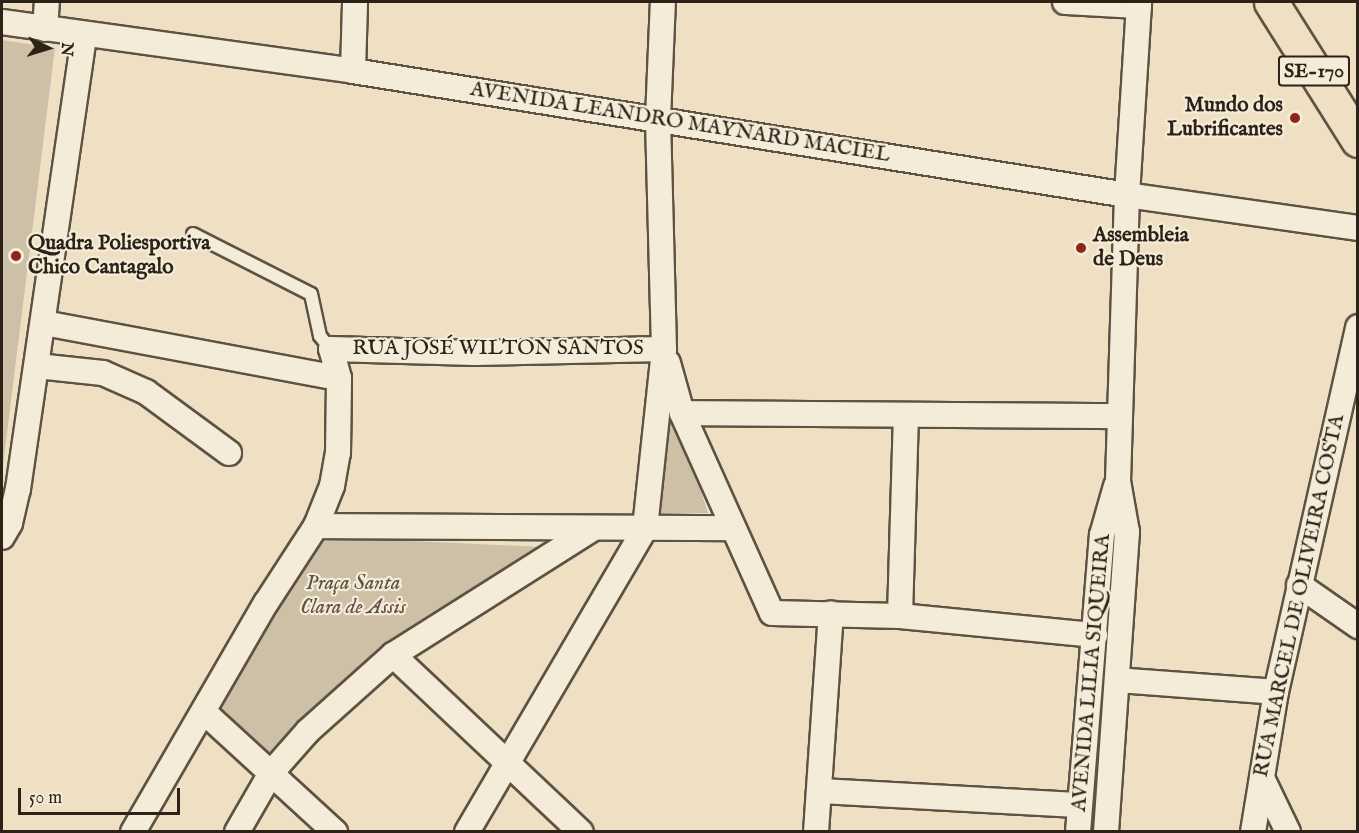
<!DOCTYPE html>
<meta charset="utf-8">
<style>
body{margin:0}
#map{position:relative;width:1359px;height:833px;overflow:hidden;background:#efe0c4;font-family:"IM FELL English",serif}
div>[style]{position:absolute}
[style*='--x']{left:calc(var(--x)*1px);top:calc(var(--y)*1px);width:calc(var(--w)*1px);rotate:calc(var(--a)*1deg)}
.green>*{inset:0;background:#cec0a7}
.roads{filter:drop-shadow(2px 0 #5d5243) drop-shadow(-2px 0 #5d5243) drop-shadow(0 2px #5d5243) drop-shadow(0 -2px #5d5243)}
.service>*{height:12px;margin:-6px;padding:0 6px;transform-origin:6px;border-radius:6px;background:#f5ebd9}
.minor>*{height:24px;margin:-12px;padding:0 12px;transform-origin:12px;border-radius:12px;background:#f5ebd9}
.primary>*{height:33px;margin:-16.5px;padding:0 16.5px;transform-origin:16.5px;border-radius:16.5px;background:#efe0c4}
.dots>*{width:16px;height:16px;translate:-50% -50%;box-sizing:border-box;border:3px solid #f5ebd9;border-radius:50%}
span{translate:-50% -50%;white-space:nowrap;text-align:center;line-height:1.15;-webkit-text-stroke:4.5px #f5ebd9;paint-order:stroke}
.shield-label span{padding:2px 4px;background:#f5ebd9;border:2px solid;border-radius:4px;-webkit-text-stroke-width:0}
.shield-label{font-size:20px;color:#2c2218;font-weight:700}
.poi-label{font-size:21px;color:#2c2218;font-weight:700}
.right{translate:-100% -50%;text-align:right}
.left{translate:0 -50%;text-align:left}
.street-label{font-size:21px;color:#2c2218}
.park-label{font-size:21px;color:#5d5143;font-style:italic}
.frame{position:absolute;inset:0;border:3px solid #2c2218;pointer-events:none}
.north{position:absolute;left:18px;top:18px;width:60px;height:60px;-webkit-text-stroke:4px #f5ebd9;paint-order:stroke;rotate:94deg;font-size:16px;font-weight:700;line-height:24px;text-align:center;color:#2c2218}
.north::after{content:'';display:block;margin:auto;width:21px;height:27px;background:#2c2218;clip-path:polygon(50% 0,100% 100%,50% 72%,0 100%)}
.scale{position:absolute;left:18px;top:788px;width:162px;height:27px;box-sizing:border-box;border:3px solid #2c2218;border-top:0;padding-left:8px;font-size:18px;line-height:21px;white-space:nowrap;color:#2c2218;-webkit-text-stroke:4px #f5ebd9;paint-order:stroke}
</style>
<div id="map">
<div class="green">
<i style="clip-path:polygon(2px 40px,55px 48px,2px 473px)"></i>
<i style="clip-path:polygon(667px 384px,708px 513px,654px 514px)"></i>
<i style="clip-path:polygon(323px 537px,545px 547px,378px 649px,270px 758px,216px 708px)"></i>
</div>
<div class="roads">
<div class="service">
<i style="--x:193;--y:234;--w:132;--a:27"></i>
<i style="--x:311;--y:294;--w:43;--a:77.9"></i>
<i style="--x:320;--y:336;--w:17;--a:50"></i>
</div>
<div class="minor">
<i style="--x:1065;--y:2;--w:74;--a:3.1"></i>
<i style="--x:2;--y:22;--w:354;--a:7.9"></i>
<i style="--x:353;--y:71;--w:784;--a:9.1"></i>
<i style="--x:1127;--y:195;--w:233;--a:8.1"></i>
<i style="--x:45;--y:29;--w:27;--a:-86"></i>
<i style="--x:353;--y:71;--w:69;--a:-88.3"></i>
<i style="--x:44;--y:323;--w:300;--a:10.6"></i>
<i style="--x:668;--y:363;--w:52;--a:74.4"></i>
<i style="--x:682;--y:413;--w:219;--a:65.8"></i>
<i style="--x:772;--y:613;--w:128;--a:1.3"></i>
<i style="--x:900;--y:616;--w:196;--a:5.6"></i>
<i style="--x:37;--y:366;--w:66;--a:6.1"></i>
<i style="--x:103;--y:373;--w:47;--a:23.8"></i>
<i style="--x:146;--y:392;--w:103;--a:36.3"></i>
<i style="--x:682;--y:413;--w:437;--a:0.4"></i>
<i style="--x:316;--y:526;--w:415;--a:0.3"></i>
<i style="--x:2;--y:537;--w:16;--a:-60"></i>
<i style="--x:10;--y:523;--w:35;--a:-77"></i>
<i style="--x:18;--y:489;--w:458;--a:-81.7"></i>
<i style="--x:1299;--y:585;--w:72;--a:34.8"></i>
<i style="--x:900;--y:616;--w:201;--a:-88.3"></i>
<i style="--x:393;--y:655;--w:258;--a:43.3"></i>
<i style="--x:1117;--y:680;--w:159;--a:4.3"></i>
<i style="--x:204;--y:712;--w:178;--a:42.5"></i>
<i style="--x:1262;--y:778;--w:60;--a:64.3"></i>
<i style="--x:819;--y:791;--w:260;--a:3.1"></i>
<i style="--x:133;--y:832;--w:265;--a:-59.9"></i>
<i style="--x:266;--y:603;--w:92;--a:-57"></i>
<i style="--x:316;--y:526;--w:43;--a:-68.2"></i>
<i style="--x:332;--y:486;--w:34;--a:-80"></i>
<i style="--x:338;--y:453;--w:75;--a:-89.2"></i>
<i style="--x:339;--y:378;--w:30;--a:-105"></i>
<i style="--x:331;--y:349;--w:144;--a:1.6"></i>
<i style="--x:475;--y:353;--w:189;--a:-1.2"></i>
<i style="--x:237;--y:832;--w:68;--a:-60"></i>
<i style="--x:271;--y:773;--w:56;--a:-48.6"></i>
<i style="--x:308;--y:731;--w:114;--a:-41.8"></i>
<i style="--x:393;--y:655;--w:236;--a:-32.3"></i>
<i style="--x:467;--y:832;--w:352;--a:-59.6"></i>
<i style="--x:645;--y:528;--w:180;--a:-83.9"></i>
<i style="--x:664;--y:349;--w:230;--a:-91.5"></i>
<i style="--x:658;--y:119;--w:117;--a:-87.6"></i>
<i style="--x:816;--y:832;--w:219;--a:-86.1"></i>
<i style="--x:1078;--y:832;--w:298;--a:-85.4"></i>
<i style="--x:1102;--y:535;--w:51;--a:-74.1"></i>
<i style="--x:1106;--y:832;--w:301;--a:-86"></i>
<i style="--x:1127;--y:532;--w:52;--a:-100"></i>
<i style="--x:1118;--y:481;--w:286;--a:-88.2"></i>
<i style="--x:1127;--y:195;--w:193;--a:-86.4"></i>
<i style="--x:1253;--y:832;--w:142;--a:-80.7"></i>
<i style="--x:1276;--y:692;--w:374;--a:-77.3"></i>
</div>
<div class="primary">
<i style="--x:1271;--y:2;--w:163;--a:57.8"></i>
</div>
</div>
<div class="dots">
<i style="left:1295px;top:118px;background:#8f2418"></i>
<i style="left:1081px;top:248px;background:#8f2418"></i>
<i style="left:16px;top:256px;background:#8f2418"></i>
</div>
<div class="shield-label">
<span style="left:1314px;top:71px">SE-170</span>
</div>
<div class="poi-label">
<span class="right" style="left:1283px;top:118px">Mundo dos<br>Lubrificantes</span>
<span class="left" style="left:1093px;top:248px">Assembleia<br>de Deus</span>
<span class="left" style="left:28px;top:256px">Quadra Poliesportiva<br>Chico Cantagalo</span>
</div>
<div class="street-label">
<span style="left:680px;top:123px;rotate:9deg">AVENIDA LEANDRO MAYNARD MACIEL</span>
<span style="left:498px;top:349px">RUA JOSÉ WILTON SANTOS</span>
<span style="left:1300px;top:596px;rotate:-78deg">RUA MARCEL DE OLIVEIRA COSTA</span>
<span style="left:1092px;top:673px;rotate:-85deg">AVENIDA LILIA SIQUEIRA</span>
</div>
<div class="park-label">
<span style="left:353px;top:596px">Praça Santa<br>Clara de Assis</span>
</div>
<div class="frame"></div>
<div class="north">N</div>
<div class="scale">50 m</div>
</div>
